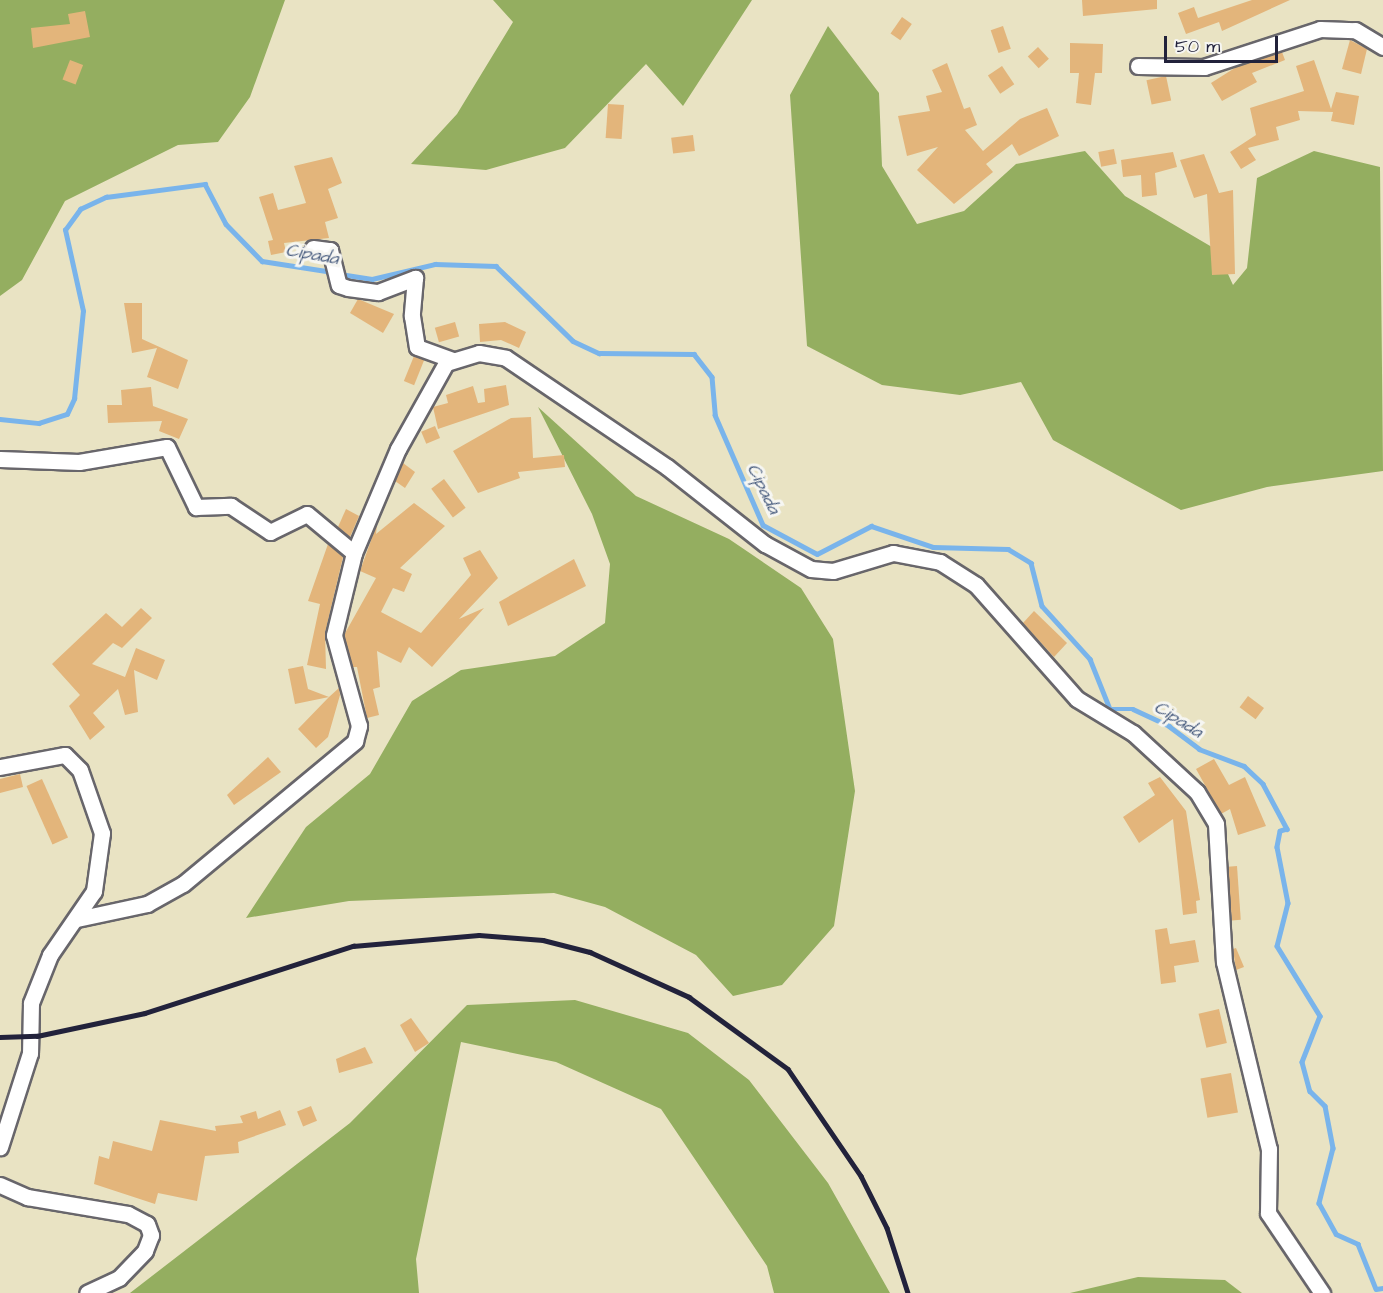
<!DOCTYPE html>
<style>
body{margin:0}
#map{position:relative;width:1383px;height:1293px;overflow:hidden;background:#e9e3c3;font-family:"Architects Daughter",sans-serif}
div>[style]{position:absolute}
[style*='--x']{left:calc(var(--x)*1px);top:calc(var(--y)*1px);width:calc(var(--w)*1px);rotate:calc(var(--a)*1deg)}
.forest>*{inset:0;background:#94ae60}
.stream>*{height:4.5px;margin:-2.25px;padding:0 2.25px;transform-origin:2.25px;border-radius:2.25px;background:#79b4eb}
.building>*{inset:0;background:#e3b57b;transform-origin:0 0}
.roads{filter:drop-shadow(2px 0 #68666b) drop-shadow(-2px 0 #68666b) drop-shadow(0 2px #68666b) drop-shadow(0 -2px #68666b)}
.minor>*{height:15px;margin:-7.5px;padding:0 7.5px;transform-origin:7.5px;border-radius:7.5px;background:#fff}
.rail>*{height:4.5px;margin:-2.25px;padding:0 2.25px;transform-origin:2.25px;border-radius:2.25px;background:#22223b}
span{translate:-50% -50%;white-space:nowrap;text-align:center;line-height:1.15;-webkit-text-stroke:6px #f6f6f2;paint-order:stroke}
.water-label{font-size:18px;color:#405579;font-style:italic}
.scale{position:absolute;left:1164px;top:36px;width:114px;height:27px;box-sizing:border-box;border:3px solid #22223b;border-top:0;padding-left:8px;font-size:18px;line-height:21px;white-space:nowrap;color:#22223b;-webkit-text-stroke:4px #f6f6f2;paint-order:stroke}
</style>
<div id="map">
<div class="forest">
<i style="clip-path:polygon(0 0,285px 0,250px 97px,218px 142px,178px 145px,65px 201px,22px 280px,0 296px)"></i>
<i style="clip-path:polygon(493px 0,752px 0,683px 106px,646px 64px,565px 148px,486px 170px,411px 164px,457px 114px,513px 22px)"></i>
<i style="clip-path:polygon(828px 26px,879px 93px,882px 166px,917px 224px,964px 211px,1016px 164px,1085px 151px,1125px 196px,1217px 250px,1233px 285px,1247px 268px,1257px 178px,1314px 151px,1380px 167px,1383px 471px,1267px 487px,1181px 510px,1053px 440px,1021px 382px,960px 395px,882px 385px,807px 346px,790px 95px)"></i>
<i style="clip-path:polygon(538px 407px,636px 496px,729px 539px,801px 588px,833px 639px,855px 791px,834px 926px,782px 985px,733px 996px,696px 955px,605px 907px,554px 893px,349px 901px,246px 918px,306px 827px,370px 774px,412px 701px,461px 670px,555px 656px,605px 623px,610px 564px,592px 514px)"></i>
<i style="clip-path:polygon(575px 1000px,688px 1033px,749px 1080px,828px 1183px,890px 1293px,774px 1293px,767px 1266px,661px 1109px,556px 1062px,461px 1042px,416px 1259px,419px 1293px,130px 1293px,350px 1123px,467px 1005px)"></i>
<i style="clip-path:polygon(1138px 1277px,1225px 1280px,1242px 1293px,1070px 1293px)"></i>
</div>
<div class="stream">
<i style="--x:340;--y:274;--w:32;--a:9"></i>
<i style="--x:372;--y:279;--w:65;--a:-13.4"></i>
<i style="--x:435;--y:264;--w:61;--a:1.9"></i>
<i style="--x:496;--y:266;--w:107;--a:44.2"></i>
<i style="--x:573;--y:341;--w:29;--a:25"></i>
<i style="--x:599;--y:353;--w:95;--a:0.6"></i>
<i style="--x:694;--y:354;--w:29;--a:52"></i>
<i style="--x:712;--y:377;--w:38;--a:85"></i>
<i style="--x:715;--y:415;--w:120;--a:66.4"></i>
<i style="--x:763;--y:525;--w:61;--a:28.2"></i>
<i style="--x:817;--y:554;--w:61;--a:-27.4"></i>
<i style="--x:871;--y:526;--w:65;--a:18.7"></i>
<i style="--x:933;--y:547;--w:75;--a:1.5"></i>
<i style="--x:1008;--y:549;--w:27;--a:31"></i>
<i style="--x:1031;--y:563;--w:44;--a:75.7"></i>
<i style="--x:1042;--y:606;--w:72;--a:47.8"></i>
<i style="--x:1090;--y:659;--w:54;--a:68.2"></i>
<i style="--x:1110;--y:709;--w:23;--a:0"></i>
<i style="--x:1133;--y:709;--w:40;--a:25"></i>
<i style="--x:1169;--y:726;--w:38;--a:37"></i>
<i style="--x:1199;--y:749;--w:48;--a:20.7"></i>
<i style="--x:1244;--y:766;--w:26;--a:43"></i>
<i style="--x:1263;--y:784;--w:51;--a:61.9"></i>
<i style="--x:1287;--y:829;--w:7;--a:164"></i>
<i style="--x:1280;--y:831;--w:16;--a:101"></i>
<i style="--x:1277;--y:847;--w:57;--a:78.9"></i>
<i style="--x:1288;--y:903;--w:44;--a:104.3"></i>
<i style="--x:1277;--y:946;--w:82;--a:58.4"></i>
<i style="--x:1320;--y:1016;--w:49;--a:111.4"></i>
<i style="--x:1302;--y:1062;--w:30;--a:75"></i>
<i style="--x:1310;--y:1091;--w:21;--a:45"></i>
<i style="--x:1325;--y:1106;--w:43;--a:79.2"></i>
<i style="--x:1333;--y:1148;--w:57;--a:104.3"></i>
<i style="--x:1319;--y:1203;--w:35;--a:61"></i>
<i style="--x:1336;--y:1234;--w:24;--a:24"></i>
<i style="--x:1358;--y:1244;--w:48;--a:68.2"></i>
<i style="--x:1376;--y:1289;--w:7;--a:-8"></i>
<i style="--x:0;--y:419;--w:39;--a:6"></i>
<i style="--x:39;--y:423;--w:29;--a:-18"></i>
<i style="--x:67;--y:414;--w:17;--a:-65"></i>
<i style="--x:74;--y:399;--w:88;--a:-84.2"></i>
<i style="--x:83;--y:311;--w:83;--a:-102.5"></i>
<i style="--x:65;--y:230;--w:26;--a:-54"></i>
<i style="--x:80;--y:209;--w:29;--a:-25"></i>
<i style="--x:106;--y:197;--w:100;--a:-7.5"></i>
<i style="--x:205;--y:184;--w:45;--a:62.3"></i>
<i style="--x:226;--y:224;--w:52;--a:45.8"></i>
<i style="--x:262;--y:261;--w:71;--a:8.9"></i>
</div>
<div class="building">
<i style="clip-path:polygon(1082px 0,1157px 0,1157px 9px,1083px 16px)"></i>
<i style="clip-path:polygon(1252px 0,1290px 0,1222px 31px,1219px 22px,1186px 34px,1178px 13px,1194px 7px,1198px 18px)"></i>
<i style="clip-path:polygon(85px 11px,90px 37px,33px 48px,31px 28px,70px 24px,68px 14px)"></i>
<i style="left:902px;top:17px;width:12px;height:20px;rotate:35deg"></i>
<i style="left:1003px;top:26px;width:24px;height:13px;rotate:71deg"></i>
<i style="clip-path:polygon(1350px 40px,1367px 49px,1361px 74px,1342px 69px)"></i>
<i style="clip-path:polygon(1070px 43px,1103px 44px,1102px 73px,1095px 73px,1091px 105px,1076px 103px,1079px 73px,1070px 73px)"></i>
<i style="left:1038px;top:47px;width:16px;height:14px;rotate:47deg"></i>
<i style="clip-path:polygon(1282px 52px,1285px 60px,1252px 73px,1257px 82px,1222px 101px,1211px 83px,1238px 66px)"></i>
<i style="left:70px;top:60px;width:14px;height:21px;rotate:21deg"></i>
<i style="clip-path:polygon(1314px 60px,1331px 109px,1336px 92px,1359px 96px,1354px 125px,1331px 121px,1333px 112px,1298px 111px,1300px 120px,1276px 127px,1279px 140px,1248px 148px,1256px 160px,1241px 169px,1230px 152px,1256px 135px,1250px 108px,1304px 91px,1296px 66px)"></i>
<i style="clip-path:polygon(947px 63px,964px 109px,970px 107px,977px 125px,965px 130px,983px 151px,1020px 119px,1047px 108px,1059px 136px,1019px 156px,1012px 144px,986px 164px,993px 172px,954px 204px,917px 170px,938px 147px,907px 156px,898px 116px,930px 111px,926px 96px,942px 92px,932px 70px)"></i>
<i style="left:1002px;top:66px;width:22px;height:17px;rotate:56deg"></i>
<i style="left:1166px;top:76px;width:25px;height:20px;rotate:78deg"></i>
<i style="left:608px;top:104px;width:16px;height:34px;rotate:4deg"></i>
<i style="left:693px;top:135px;width:16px;height:22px;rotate:83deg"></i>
<i style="left:1114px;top:149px;width:15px;height:16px;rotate:79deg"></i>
<i style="clip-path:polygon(1173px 152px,1177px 167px,1155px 173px,1157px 195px,1142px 197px,1141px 175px,1123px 177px,1121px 160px)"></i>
<i style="clip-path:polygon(1204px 154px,1219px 193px,1233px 190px,1235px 274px,1212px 275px,1207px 194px,1194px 198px,1180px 160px)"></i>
<i style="clip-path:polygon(332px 157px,342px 183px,328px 189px,338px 218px,325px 222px,329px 238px,284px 243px,286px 252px,271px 255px,268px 241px,273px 240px,259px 197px,273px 193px,278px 210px,306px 203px,294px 166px)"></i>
<i style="clip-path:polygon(358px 299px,394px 314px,383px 333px,350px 313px)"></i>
<i style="clip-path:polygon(124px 303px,142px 303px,142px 339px,188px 360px,178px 389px,147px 377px,157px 348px,132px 353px)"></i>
<i style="left:455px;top:322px;width:15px;height:21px;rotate:74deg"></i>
<i style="clip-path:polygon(505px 322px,526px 332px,519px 348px,501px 340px,480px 342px,479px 324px)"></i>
<i style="left:414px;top:356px;width:11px;height:27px;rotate:22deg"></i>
<i style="clip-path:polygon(506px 385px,509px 405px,438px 429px,433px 407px,448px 403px,446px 395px,473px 386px,478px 403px,485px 402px,484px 389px)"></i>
<i style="clip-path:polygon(151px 387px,153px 406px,188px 419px,179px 439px,159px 431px,162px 421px,108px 423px,107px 405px,122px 405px,121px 390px)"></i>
<i style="clip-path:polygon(531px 417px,533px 458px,564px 455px,565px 467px,518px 472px,520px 478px,478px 493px,453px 451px,511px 418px)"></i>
<i style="left:435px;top:426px;width:13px;height:15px;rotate:67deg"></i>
<i style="clip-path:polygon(403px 463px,415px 472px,405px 488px,395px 481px)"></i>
<i style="left:444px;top:479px;width:36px;height:16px;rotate:53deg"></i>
<i style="clip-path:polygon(414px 503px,445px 526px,400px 568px,412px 574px,404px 592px,393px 588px,381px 612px,421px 633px,471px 575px,463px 558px,480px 550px,498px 578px,459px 619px,484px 608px,432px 667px,409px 647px,401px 663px,377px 651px,380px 687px,373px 689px,379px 715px,367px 718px,357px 667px,353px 667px,344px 635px,376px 578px,360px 571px,377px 524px,376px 534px)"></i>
<i style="clip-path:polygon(346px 509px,359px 516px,350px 537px,338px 527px)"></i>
<i style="clip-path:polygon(328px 544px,343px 557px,325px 633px,326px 669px,307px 665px,320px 604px,308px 601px)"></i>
<i style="clip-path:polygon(574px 559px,586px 586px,508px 626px,499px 602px)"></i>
<i style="clip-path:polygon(141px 608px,152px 618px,122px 648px,113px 643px,92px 664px,125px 677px,136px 648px,165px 660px,157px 680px,134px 670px,138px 712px,125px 715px,118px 689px,93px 713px,105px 727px,90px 740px,69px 706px,80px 695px,52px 664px,106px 613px,122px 627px)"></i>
<i style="clip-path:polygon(1034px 611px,1067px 643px,1054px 657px,1023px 623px)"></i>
<i style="clip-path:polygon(303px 666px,308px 689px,329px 697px,339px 688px,340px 695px,328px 737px,316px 748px,298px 729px,329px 697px,295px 704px,288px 669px)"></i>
<i style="left:1248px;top:696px;width:20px;height:14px;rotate:37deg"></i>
<i style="clip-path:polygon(268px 757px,281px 772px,234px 805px,227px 795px)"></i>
<i style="clip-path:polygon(1214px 759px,1229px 785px,1245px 777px,1266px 826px,1238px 835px,1230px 809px,1221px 814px,1196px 769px)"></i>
<i style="clip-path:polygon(20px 774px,23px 787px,0 793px,0 779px)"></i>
<i style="clip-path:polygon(1160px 777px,1186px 811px,1200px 900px,1196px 901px,1197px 913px,1183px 915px,1173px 819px,1139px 843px,1123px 817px,1155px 795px,1148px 783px)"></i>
<i style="left:42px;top:779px;width:64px;height:17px;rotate:66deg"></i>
<i style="left:1237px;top:866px;width:54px;height:9px;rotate:86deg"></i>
<i style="clip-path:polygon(1167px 928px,1170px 944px,1195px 940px,1199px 962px,1174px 966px,1176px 982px,1161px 984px,1155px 930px)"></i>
<i style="clip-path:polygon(1236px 948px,1244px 967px,1236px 970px,1233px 949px)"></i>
<i style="left:1219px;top:1009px;width:35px;height:21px;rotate:77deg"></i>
<i style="clip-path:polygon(411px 1018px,429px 1043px,415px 1052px,400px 1025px)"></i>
<i style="clip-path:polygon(365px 1047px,373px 1063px,339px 1073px,336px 1059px)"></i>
<i style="left:1231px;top:1073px;width:40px;height:31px;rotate:80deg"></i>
<i style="left:311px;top:1106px;width:16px;height:15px;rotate:68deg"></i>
<i style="clip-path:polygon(280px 1110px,286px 1125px,238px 1142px,239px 1153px,205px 1156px,197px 1201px,158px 1193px,155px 1204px,94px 1184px,99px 1156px,109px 1159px,113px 1141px,152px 1151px,160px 1120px,216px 1131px,215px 1126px,243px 1123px,240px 1116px,256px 1111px,258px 1119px)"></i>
</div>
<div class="roads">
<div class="minor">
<i style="--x:1138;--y:66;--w:66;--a:0.9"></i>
<i style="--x:1204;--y:67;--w:122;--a:-18.1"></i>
<i style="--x:1320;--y:29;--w:35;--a:2"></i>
<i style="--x:1355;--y:30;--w:33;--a:31"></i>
<i style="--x:313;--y:248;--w:17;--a:7"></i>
<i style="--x:330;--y:250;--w:36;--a:76"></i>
<i style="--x:339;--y:285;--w:9;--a:18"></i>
<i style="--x:348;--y:288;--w:30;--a:8"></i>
<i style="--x:378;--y:292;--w:40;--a:-21"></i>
<i style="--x:415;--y:278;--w:38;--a:95"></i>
<i style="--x:412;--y:316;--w:31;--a:81"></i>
<i style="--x:417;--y:347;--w:38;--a:20"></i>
<i style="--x:0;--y:459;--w:79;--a:2.2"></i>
<i style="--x:79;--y:462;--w:89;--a:-9.7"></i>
<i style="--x:167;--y:447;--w:67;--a:64.2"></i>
<i style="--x:196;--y:507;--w:35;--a:-2"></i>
<i style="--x:231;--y:506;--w:47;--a:33.7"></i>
<i style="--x:270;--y:532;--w:41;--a:-25.9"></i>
<i style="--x:307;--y:514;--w:61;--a:39.7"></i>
<i style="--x:0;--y:767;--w:66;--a:-10.5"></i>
<i style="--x:65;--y:755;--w:21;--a:45"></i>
<i style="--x:80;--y:770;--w:67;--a:70.8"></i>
<i style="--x:102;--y:833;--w:59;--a:97.9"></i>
<i style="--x:94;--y:891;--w:78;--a:124.5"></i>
<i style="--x:50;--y:955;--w:52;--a:111.6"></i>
<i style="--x:31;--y:1003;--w:50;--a:91.1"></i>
<i style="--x:30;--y:1053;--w:99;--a:107.7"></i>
<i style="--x:77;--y:919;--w:72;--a:-12.1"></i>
<i style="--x:147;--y:904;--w:41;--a:-29.1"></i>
<i style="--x:183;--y:884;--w:224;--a:-39.7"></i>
<i style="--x:355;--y:741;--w:16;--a:-75"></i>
<i style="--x:359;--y:726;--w:94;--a:-105.4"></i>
<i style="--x:334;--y:635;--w:84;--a:-76.3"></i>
<i style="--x:354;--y:553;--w:113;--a:-67.1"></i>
<i style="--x:398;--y:449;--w:98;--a:-60.8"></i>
<i style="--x:446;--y:363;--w:34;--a:-17"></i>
<i style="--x:479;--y:353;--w:27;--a:10"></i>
<i style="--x:506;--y:358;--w:194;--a:34.1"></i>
<i style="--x:667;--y:467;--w:125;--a:38.2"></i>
<i style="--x:765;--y:544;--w:52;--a:28.5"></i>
<i style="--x:811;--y:569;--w:22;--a:5"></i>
<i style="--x:833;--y:571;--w:63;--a:-16.7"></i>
<i style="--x:893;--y:553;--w:48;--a:10.8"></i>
<i style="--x:940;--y:562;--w:43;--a:32.6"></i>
<i style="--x:976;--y:585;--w:152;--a:48.5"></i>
<i style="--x:1077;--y:699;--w:66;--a:31.3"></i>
<i style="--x:1133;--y:733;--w:87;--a:42.7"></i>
<i style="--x:1197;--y:792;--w:37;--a:59"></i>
<i style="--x:1216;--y:824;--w:138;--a:86.7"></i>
<i style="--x:1224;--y:962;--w:192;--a:76.5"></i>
<i style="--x:1269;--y:1149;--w:64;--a:90.9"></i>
<i style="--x:1268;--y:1213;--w:97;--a:56"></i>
<i style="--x:0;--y:1185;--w:30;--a:24"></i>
<i style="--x:27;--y:1197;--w:102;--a:9.6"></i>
<i style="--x:128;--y:1214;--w:21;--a:28"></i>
<i style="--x:147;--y:1224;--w:12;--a:70"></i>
<i style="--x:151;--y:1235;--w:17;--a:111"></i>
<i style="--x:145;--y:1251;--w:37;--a:134"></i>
<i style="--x:119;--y:1278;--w:35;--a:155"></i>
</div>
</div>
<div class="rail">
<i style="--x:0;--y:1037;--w:37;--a:-2"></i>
<i style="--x:37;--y:1036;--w:110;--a:-12"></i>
<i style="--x:145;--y:1013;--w:219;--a:-17.9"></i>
<i style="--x:353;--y:946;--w:126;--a:-5"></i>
<i style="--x:479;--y:935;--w:64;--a:4.5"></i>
<i style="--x:543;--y:940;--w:49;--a:14.3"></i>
<i style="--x:590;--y:952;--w:109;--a:24.4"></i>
<i style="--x:689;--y:997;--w:122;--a:36"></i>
<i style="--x:788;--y:1069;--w:130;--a:55.7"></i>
<i style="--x:861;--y:1176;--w:58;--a:63.4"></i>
<i style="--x:887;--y:1228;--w:68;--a:72.1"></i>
</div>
<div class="water-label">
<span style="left:312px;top:255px;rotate:10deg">Cipada</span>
<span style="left:763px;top:489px;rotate:64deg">Cipada</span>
<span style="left:1178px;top:720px;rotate:32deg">Cipada</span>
</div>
<div class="scale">50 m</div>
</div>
